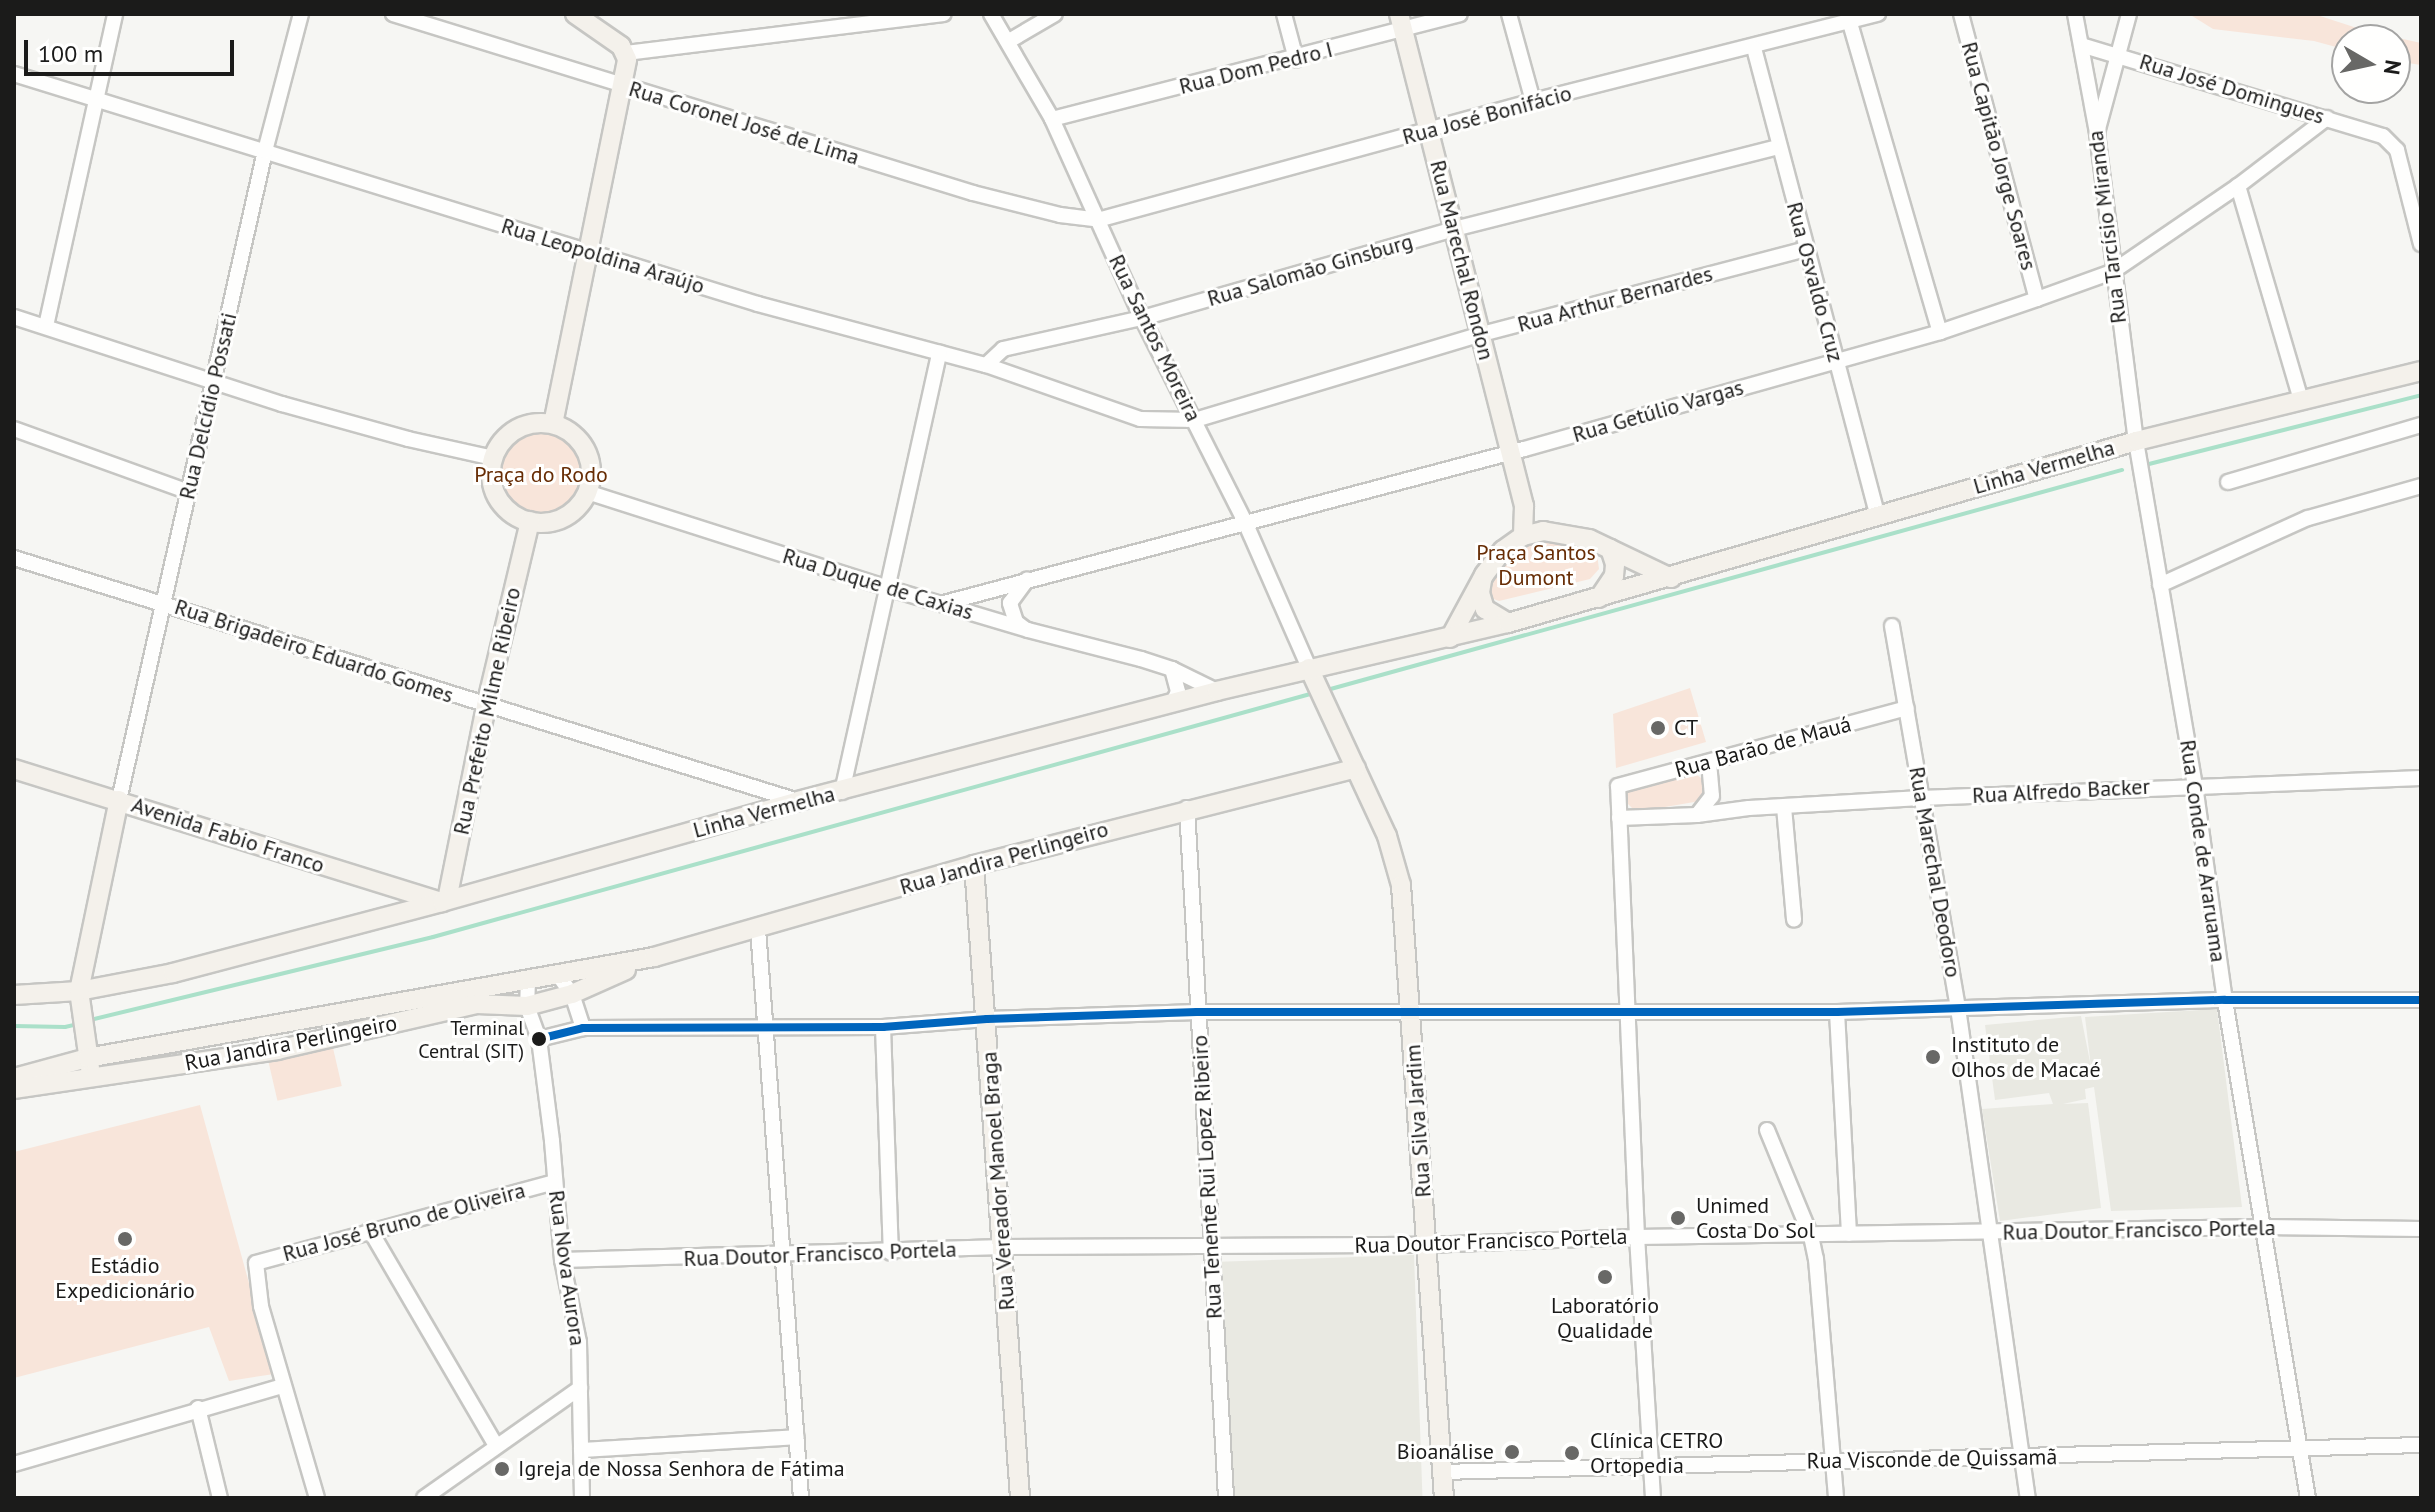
<!DOCTYPE html>
<meta charset="utf-8">
<style>
body{margin:0}
#map{position:relative;width:2435px;height:1512px;overflow:hidden;background:#f6f6f3;font-family:"PT Sans",sans-serif}
div>[style]{position:absolute}
[style*='--x']{left:calc(var(--x)*1px);top:calc(var(--y)*1px);width:calc(var(--w)*1px);rotate:calc(var(--a)*1deg)}
.built>*{inset:0;background:#e9e9e2;transform-origin:0 0}
.green>*{inset:0;background:#f8e5da;transform-origin:0 0}
.round{border-radius:50%}
.stream>*{height:4px;margin:-2px;padding:0 2px;transform-origin:2px;border-radius:2px;background:#aae0c9}
.roads{filter:drop-shadow(2px 0 #c6c6c3) drop-shadow(-2px 0 #c6c6c3) drop-shadow(0 2px #c6c6c3) drop-shadow(0 -2px #c6c6c3)}
.minor>*{height:14px;margin:-7px;padding:0 7px;transform-origin:7px;border-radius:7px;background:#fefefd}
.major>*{height:18px;margin:-9px;padding:0 9px;transform-origin:9px;border-radius:9px;background:#f4f1eb}
.major>.ring{margin:-9px;padding:0;box-sizing:content-box;background:none;border:18px solid #f4f1eb;border-radius:50%}
.bus-1>*{height:8px;margin:-4px;padding:0 4px;transform-origin:4px;border-radius:4px;background:#0065bd}
.dots>*{width:22px;height:22px;translate:-50% -50%;box-sizing:border-box;border:4px solid #fffffe;border-radius:50%}
span{translate:-50% -50%;white-space:nowrap;text-align:center;line-height:1.15;-webkit-text-stroke:6px #fffffe;paint-order:stroke}
.bus-label{font-size:20px;color:#1b1b1a}
.right{translate:-100% -50%;text-align:right}
.street-label{font-size:22px;color:#1b1b1a}
.park-label{font-size:22px;color:#672d05}
.poi-label{font-size:22px;color:#1b1b1a}
.left{translate:0 -50%;text-align:left}
.frame{position:absolute;inset:0;border:16px solid #1b1b1a;pointer-events:none}
.north{position:absolute;left:2331px;top:24px;width:80px;height:80px;box-sizing:border-box;background:#fffffe;border:2px solid #a4a4a3;border-radius:50%;rotate:99deg;font-size:22px;font-weight:700;line-height:32px;text-align:center;color:#1b1b1a}
.north::after{content:'';display:block;margin:auto;width:28px;height:36px;background:#686866;clip-path:polygon(50% 0,100% 100%,50% 72%,0 100%)}
.scale{position:absolute;left:24px;top:40px;width:210px;height:36px;box-sizing:border-box;border:4px solid #1b1b1a;border-top:0;padding-left:10px;font-size:24px;line-height:28px;white-space:nowrap;color:#1b1b1a;-webkit-text-stroke:6px #fffffe;paint-order:stroke}
</style>
<div id="map">
<div class="built">
<i style="clip-path:polygon(2217px 1009px,2242px 1207px,2111px 1211px,2094px 1087px,2085px 1089px,2086px 1099px,2063px 1104px,2088px 1103px,2101px 1208px,2000px 1221px,1982px 1109px,2053px 1104px,2049px 1093px,1995px 1100px,1985px 1025px,2081px 1016px,2091px 1067px,2085px 1017px)"></i>
<i style="left:1414px;top:1255px;width:243px;height:202px;rotate:88deg"></i>
</div>
<div class="green">
<i style="clip-path:polygon(2189px 14px,2314px 14px,2363px 30px,2421px 43px,2421px 65px,2395px 61px,2395px 40px,2347px 40px,2347px 50px,2314px 41px,2213px 29px)"></i>
<i class="round" style="left:498px;top:432px;width:86px;height:86px"></i>
<i style="clip-path:polygon(1547px 535px,1596px 547px,1599px 569px,1590px 579px,1499px 601px,1483px 595px,1498px 557px)"></i>
<i style="clip-path:polygon(1690px 688px,1706px 742px,1616px 768px,1613px 714px)"></i>
<i style="clip-path:polygon(1694px 773px,1704px 780px,1706px 788px,1700px 801px,1636px 812px,1624px 800px,1625px 794px,1634px 787px)"></i>
<i style="left:333px;top:1048px;width:39px;height:66px;rotate:77deg"></i>
<i style="clip-path:polygon(200px 1105px,274px 1374px,229px 1381px,209px 1327px,14px 1378px,14px 1152px)"></i>
</div>
<div class="stream">
<i style="--x:2149;--y:464;--w:281;--a:-14.2"></i>
<i style="--x:1327;--y:690;--w:825;--a:-15.47"></i>
<i style="--x:90;--y:1020;--w:353;--a:-13.6"></i>
<i style="--x:433;--y:937;--w:914;--a:-15.48"></i>
<i style="--x:14;--y:1026;--w:51;--a:1.1"></i>
<i style="--x:65;--y:1027;--w:13;--a:-13"></i>
</div>
<div class="roads">
<div class="minor">
<i style="--x:393;--y:14;--w:607;--a:17.15"></i>
<i style="--x:973;--y:193;--w:90;--a:14.2"></i>
<i style="--x:1060;--y:215;--w:38;--a:7"></i>
<i style="--x:1098;--y:220;--w:451;--a:-15.3"></i>
<i style="--x:1533;--y:101;--w:356;--a:-14.2"></i>
<i style="--x:991;--y:14;--w:121;--a:59.8"></i>
<i style="--x:1052;--y:119;--w:218;--a:65.7"></i>
<i style="--x:1142;--y:318;--w:229;--a:63.2"></i>
<i style="--x:1245;--y:522;--w:159;--a:66.3"></i>
<i style="--x:1284;--y:14;--w:47;--a:75.1"></i>
<i style="--x:1509;--y:14;--w:90;--a:74.6"></i>
<i style="--x:1961;--y:14;--w:295;--a:75.1"></i>
<i style="--x:2075;--y:14;--w:121;--a:79.5"></i>
<i style="--x:2097;--y:133;--w:310;--a:82.8"></i>
<i style="--x:2136;--y:441;--w:349;--a:80.3"></i>
<i style="--x:2195;--y:785;--w:217;--a:82.1"></i>
<i style="--x:2225;--y:1000;--w:505;--a:80.54"></i>
<i style="--x:1850;--y:23;--w:322;--a:73.8"></i>
<i style="--x:1009;--y:41;--w:53;--a:-30.4"></i>
<i style="--x:2081;--y:45;--w:315;--a:16.8"></i>
<i style="--x:2383;--y:136;--w:20;--a:45"></i>
<i style="--x:2397;--y:150;--w:97;--a:75.7"></i>
<i style="--x:1754;--y:48;--w:483;--a:75.2"></i>
<i style="--x:626;--y:53;--w:320;--a:-7"></i>
<i style="--x:14;--y:74;--w:779;--a:17.18"></i>
<i style="--x:758;--y:304;--w:236;--a:15"></i>
<i style="--x:986;--y:365;--w:163;--a:19.3"></i>
<i style="--x:1140;--y:419;--w:55;--a:1"></i>
<i style="--x:1195;--y:420;--w:300;--a:-16.7"></i>
<i style="--x:1482;--y:334;--w:334;--a:-14.7"></i>
<i style="--x:1052;--y:119;--w:421;--a:-14.4"></i>
<i style="--x:2098;--y:129;--w:119;--a:-74.9"></i>
<i style="--x:2238;--y:186;--w:223;--a:73.6"></i>
<i style="--x:14;--y:317;--w:282;--a:18"></i>
<i style="--x:282;--y:404;--w:131;--a:15.5"></i>
<i style="--x:408;--y:439;--w:88;--a:12.5"></i>
<i style="--x:46;--y:326;--w:320;--a:-77.5"></i>
<i style="--x:986;--y:365;--w:23;--a:-43"></i>
<i style="--x:1003;--y:349;--w:142;--a:-12.6"></i>
<i style="--x:1142;--y:318;--w:324;--a:-15.9"></i>
<i style="--x:1454;--y:229;--w:335;--a:-14.2"></i>
<i style="--x:14;--y:429;--w:186;--a:19.8"></i>
<i style="--x:2228;--y:482;--w:201;--a:-16.5"></i>
<i style="--x:587;--y:492;--w:312;--a:17.7"></i>
<i style="--x:884;--y:587;--w:150;--a:16.6"></i>
<i style="--x:1028;--y:630;--w:117;--a:14.4"></i>
<i style="--x:1141;--y:659;--w:33;--a:18"></i>
<i style="--x:1172;--y:669;--w:50;--a:26.1"></i>
<i style="--x:14;--y:558;--w:821;--a:17.22"></i>
<i style="--x:2160;--y:585;--w:162;--a:-24.4"></i>
<i style="--x:2308;--y:518;--w:117;--a:-15.8"></i>
<i style="--x:944;--y:603;--w:600;--a:-14.87"></i>
<i style="--x:1524;--y:449;--w:432;--a:-15.7"></i>
<i style="--x:1940;--y:332;--w:102;--a:-18.8"></i>
<i style="--x:2037;--y:299;--w:80;--a:-19.8"></i>
<i style="--x:2112;--y:272;--w:153;--a:-34.3"></i>
<i style="--x:2238;--y:186;--w:112;--a:-37.4"></i>
<i style="--x:1892;--y:626;--w:388;--a:80.2"></i>
<i style="--x:1958;--y:1008;--w:495;--a:81.9"></i>
<i style="--x:1024;--y:628;--w:10;--a:-143"></i>
<i style="--x:1016;--y:622;--w:20;--a:-108"></i>
<i style="--x:1010;--y:603;--w:29;--a:-54"></i>
<i style="--x:1172;--y:669;--w:24;--a:75"></i>
<i style="--x:1178;--y:692;--w:13;--a:117"></i>
<i style="--x:1709;--y:762;--w:34;--a:85"></i>
<i style="--x:842;--y:792;--w:450;--a:-77.5"></i>
<i style="--x:119;--y:800;--w:665;--a:-77.32"></i>
<i style="--x:265;--y:151;--w:142;--a:-75.3"></i>
<i style="--x:1784;--y:807;--w:113;--a:84.9"></i>
<i style="--x:1187;--y:808;--w:691;--a:86.76"></i>
<i style="--x:1697;--y:815;--w:52;--a:-7.7"></i>
<i style="--x:1749;--y:808;--w:172;--a:-3.3"></i>
<i style="--x:1921;--y:798;--w:500;--a:-2.29"></i>
<i style="--x:1619;--y:818;--w:78;--a:-2.2"></i>
<i style="--x:1697;--y:815;--w:24;--a:-52"></i>
<i style="--x:758;--y:929;--w:571;--a:85.68"></i>
<i style="--x:558;--y:975;--w:24;--a:54"></i>
<i style="--x:572;--y:994;--w:36;--a:72"></i>
<i style="--x:528;--y:980;--w:26;--a:92"></i>
<i style="--x:527;--y:1006;--w:35;--a:70"></i>
<i style="--x:539;--y:1039;--w:103;--a:82.7"></i>
<i style="--x:552;--y:1141;--w:119;--a:85.2"></i>
<i style="--x:562;--y:1260;--w:84;--a:78.3"></i>
<i style="--x:579;--y:1342;--w:156;--a:88.9"></i>
<i style="--x:1837;--y:1012;--w:222;--a:86.9"></i>
<i style="--x:883;--y:1027;--w:226;--a:88"></i>
<i style="--x:539;--y:1039;--w:45;--a:-14"></i>
<i style="--x:583;--y:1028;--w:300;--a:-0.2"></i>
<i style="--x:883;--y:1027;--w:104;--a:-4.4"></i>
<i style="--x:987;--y:1019;--w:210;--a:-1.9"></i>
<i style="--x:1197;--y:1012;--w:640;--a:0"></i>
<i style="--x:1837;--y:1012;--w:388;--a:-1.8"></i>
<i style="--x:2225;--y:1000;--w:196;--a:0"></i>
<i style="--x:1767;--y:1130;--w:115;--a:67.5"></i>
<i style="--x:1811;--y:1236;--w:24;--a:78"></i>
<i style="--x:1816;--y:1259;--w:240;--a:85.2"></i>
<i style="--x:370;--y:1230;--w:250;--a:59.7"></i>
<i style="--x:562;--y:1260;--w:441;--a:-1.7"></i>
<i style="--x:1003;--y:1247;--w:423;--a:-0.3"></i>
<i style="--x:1426;--y:1245;--w:211;--a:-2.2"></i>
<i style="--x:1637;--y:1237;--w:627;--a:-0.91"></i>
<i style="--x:2264;--y:1227;--w:157;--a:0.7"></i>
<i style="--x:198;--y:1408;--w:93;--a:76.3"></i>
<i style="--x:581;--y:1450;--w:216;--a:-3.4"></i>
<i style="--x:14;--y:1464;--w:280;--a:-16.2"></i>
<i style="--x:1442;--y:1472;--w:979;--a:-1.58"></i>
<i style="--x:317;--y:1498;--w:200;--a:-106.3"></i>
<i style="--x:261;--y:1306;--w:43;--a:-96.6"></i>
<i style="--x:256;--y:1263;--w:309;--a:-15.2"></i>
<i style="--x:424;--y:1498;--w:191;--a:-35.2"></i>
<i style="--x:1653;--y:1498;--w:261;--a:-93.5"></i>
<i style="--x:1637;--y:1237;--w:451;--a:-92.4"></i>
<i style="--x:1618;--y:786;--w:299;--a:-15.1"></i>
</div>
<div class="major">
<i style="--x:1399;--y:14;--w:508;--a:75.74"></i>
<i style="--x:1524;--y:506;--w:30;--a:92"></i>
<i class="ring" style="left:491px;top:423px;width:82px;height:82px"></i>
<i style="--x:553;--y:424;--w:372;--a:-78.5"></i>
<i style="--x:627;--y:59;--w:14;--a:-115"></i>
<i style="--x:621;--y:46;--w:56;--a:-145.2"></i>
<i style="--x:1482;--y:580;--w:13;--a:99"></i>
<i style="--x:1480;--y:593;--w:17;--a:73"></i>
<i style="--x:1485;--y:609;--w:27;--a:31"></i>
<i style="--x:1599;--y:598;--w:27;--a:-56"></i>
<i style="--x:1614;--y:576;--w:12;--a:-85"></i>
<i style="--x:1615;--y:564;--w:16;--a:-108"></i>
<i style="--x:1450;--y:638;--w:72;--a:-61.6"></i>
<i style="--x:1484;--y:575;--w:31;--a:-53"></i>
<i style="--x:1503;--y:550;--w:24;--a:-35"></i>
<i style="--x:1523;--y:536;--w:21;--a:-14"></i>
<i style="--x:1543;--y:531;--w:47;--a:9.9"></i>
<i style="--x:1589;--y:539;--w:91;--a:25.4"></i>
<i style="--x:1309;--y:668;--w:185;--a:65.1"></i>
<i style="--x:1387;--y:836;--w:51;--a:74.1"></i>
<i style="--x:1401;--y:885;--w:615;--a:85.99"></i>
<i style="--x:14;--y:769;--w:448;--a:17.3"></i>
<i style="--x:974;--y:865;--w:635;--a:85.84"></i>
<i style="--x:447;--y:900;--w:198;--a:-78.6"></i>
<i style="--x:486;--y:706;--w:190;--a:-76.6"></i>
<i style="--x:14;--y:995;--w:65;--a:-3.5"></i>
<i style="--x:79;--y:991;--w:96;--a:-10.8"></i>
<i style="--x:173;--y:973;--w:278;--a:-14.8"></i>
<i style="--x:442;--y:902;--w:370;--a:-15.8"></i>
<i style="--x:798;--y:801;--w:433;--a:-14.7"></i>
<i style="--x:1217;--y:691;--w:299;--a:-13.2"></i>
<i style="--x:1508;--y:623;--w:654;--a:-16.16"></i>
<i style="--x:2136;--y:441;--w:293;--a:-13.8"></i>
<i style="--x:90;--y:1068;--w:78;--a:-98.1"></i>
<i style="--x:79;--y:991;--w:195;--a:-78.2"></i>
<i style="--x:14;--y:1078;--w:76;--a:-15.3"></i>
<i style="--x:87;--y:1058;--w:576;--a:-10.1"></i>
<i style="--x:654;--y:957;--w:333;--a:-16"></i>
<i style="--x:974;--y:865;--w:394;--a:-14.2"></i>
<i style="--x:14;--y:1089;--w:266;--a:-8.4"></i>
<i style="--x:277;--y:1050;--w:205;--a:-13"></i>
<i style="--x:477;--y:1004;--w:50;--a:2.3"></i>
<i style="--x:527;--y:1006;--w:47;--a:-14.9"></i>
<i style="--x:572;--y:994;--w:59;--a:-24"></i>
</div>
</div>
<div class="bus-1">
<i style="--x:539;--y:1039;--w:45;--a:-14"></i>
<i style="--x:583;--y:1028;--w:300;--a:-0.2"></i>
<i style="--x:883;--y:1027;--w:104;--a:-4.4"></i>
<i style="--x:987;--y:1019;--w:210;--a:-1.9"></i>
<i style="--x:1197;--y:1012;--w:640;--a:0"></i>
<i style="--x:1837;--y:1012;--w:388;--a:-1.8"></i>
<i style="--x:2225;--y:1000;--w:196;--a:0"></i>
</div>
<div class="dots">
<i style="left:1658px;top:728px;background:#686866"></i>
<i style="left:539px;top:1039px;background:#1b1b1a"></i>
<i style="left:1933px;top:1057px;background:#686866"></i>
<i style="left:1678px;top:1218px;background:#686866"></i>
<i style="left:125px;top:1239px;background:#686866"></i>
<i style="left:1605px;top:1277px;background:#686866"></i>
<i style="left:1512px;top:1452px;background:#686866"></i>
<i style="left:1572px;top:1453px;background:#686866"></i>
<i style="left:502px;top:1469px;background:#686866"></i>
</div>
<div class="bus-label">
<span class="right" style="left:524px;top:1040px">Terminal<br>Central (SIT)</span>
</div>
<div class="street-label">
<span style="left:1256px;top:68px;rotate:-14deg">Rua Dom Pedro I</span>
<span style="left:2232px;top:89px;rotate:17deg">Rua José Domingues</span>
<span style="left:1487px;top:115px;rotate:-15deg">Rua José Bonifácio</span>
<span style="left:744px;top:123px;rotate:17deg">Rua Coronel José de Lima</span>
<span style="left:1999px;top:156px;rotate:75deg">Rua Capitão Jorge Soares</span>
<span style="left:2107px;top:227px;rotate:-97deg">Rua Tarcísio Miranda</span>
<span style="left:603px;top:256px;rotate:17deg">Rua Leopoldina Araújo</span>
<span style="left:1462px;top:260px;rotate:76deg">Rua Marechal Rondon</span>
<span style="left:1310px;top:270px;rotate:-16deg">Rua Salomão Ginsburg</span>
<span style="left:1815px;top:282px;rotate:75deg">Rua Osvaldo Cruz</span>
<span style="left:1615px;top:299px;rotate:-15deg">Rua Arthur Bernardes</span>
<span style="left:1155px;top:338px;rotate:64deg">Rua Santos Moreira</span>
<span style="left:208px;top:406px;rotate:-77deg">Rua Delcídio Possati</span>
<span style="left:1658px;top:411px;rotate:-16deg">Rua Getúlio Vargas</span>
<span style="left:2044px;top:467px;rotate:-16deg">Linha Vermelha</span>
<span style="left:878px;top:584px;rotate:17deg">Rua Duque de Caxias</span>
<span style="left:314px;top:651px;rotate:18deg">Rua Brigadeiro Eduardo Gomes</span>
<span style="left:487px;top:711px;rotate:-78deg">Rua Prefeito Milme Ribeiro</span>
<span style="left:1763px;top:747px;rotate:-15deg">Rua Barão de Mauá</span>
<span style="left:2061px;top:791px;rotate:-3deg">Rua Alfredo Backer</span>
<span style="left:764px;top:812px;rotate:-15deg">Linha Vermelha</span>
<span style="left:228px;top:835px;rotate:18deg">Avenida Fabio Franco</span>
<span style="left:2203px;top:851px;rotate:82deg">Rua Conde de Araruama</span>
<span style="left:1004px;top:858px;rotate:-16deg">Rua Jandira Perlingeiro</span>
<span style="left:1935px;top:872px;rotate:80deg">Rua Marechal Deodoro</span>
<span style="left:291px;top:1043px;rotate:-11deg">Rua Jandira Perlingeiro</span>
<span style="left:1418px;top:1121px;rotate:-94deg">Rua Silva Jardim</span>
<span style="left:1207px;top:1177px;rotate:-93deg">Rua Tenente Rui Lopez Ribeiro</span>
<span style="left:998px;top:1181px;rotate:-94deg">Rua Vereador Manoel Braga</span>
<span style="left:404px;top:1222px;rotate:-15deg">Rua José Bruno de Oliveira</span>
<span style="left:2139px;top:1230px;rotate:-1deg">Rua Doutor Francisco Portela</span>
<span style="left:1491px;top:1241px;rotate:-2deg">Rua Doutor Francisco Portela</span>
<span style="left:820px;top:1254px;rotate:-2deg">Rua Doutor Francisco Portela</span>
<span style="left:567px;top:1268px;rotate:82deg">Rua Nova Aurora</span>
<span style="left:1932px;top:1459px;rotate:-1deg">Rua Visconde de Quissamã</span>
</div>
<div class="park-label">
<span style="left:541px;top:475px">Praça do Rodo</span>
<span style="left:1536px;top:565px">Praça Santos<br>Dumont</span>
</div>
<div class="poi-label">
<span class="left" style="left:1674px;top:728px">CT</span>
<span class="left" style="left:1951px;top:1057px">Instituto de<br>Olhos de Macaé</span>
<span class="left" style="left:1696px;top:1218px">Unimed<br>Costa Do Sol</span>
<span style="left:125px;top:1278px">Estádio<br>Expedicionário</span>
<span style="left:1605px;top:1318px">Laboratório<br>Qualidade</span>
<span class="left" style="left:1590px;top:1453px">Clínica CETRO<br>Ortopedia</span>
<span class="right" style="left:1494px;top:1452px">Bioanálise</span>
<span class="left" style="left:518px;top:1469px">Igreja de Nossa Senhora de Fátima</span>
</div>
<div class="frame"></div>
<div class="north">N</div>
<div class="scale">100 m</div>
</div>
